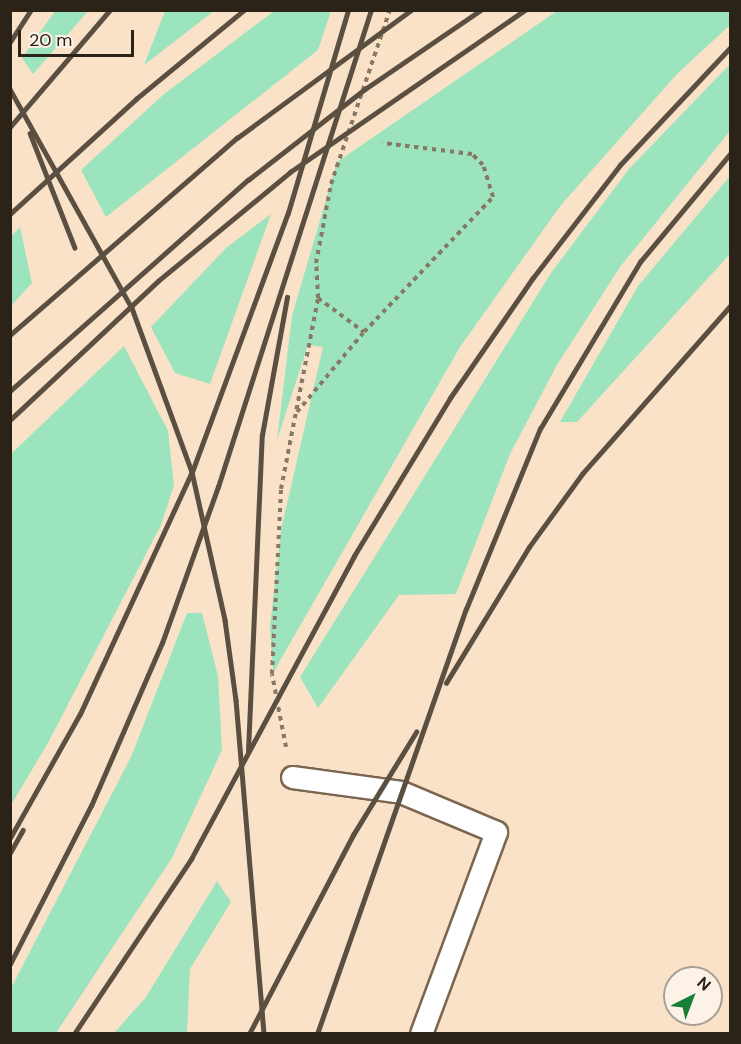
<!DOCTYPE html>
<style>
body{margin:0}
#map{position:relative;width:741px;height:1044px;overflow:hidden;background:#fae2c8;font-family:"DM Sans",sans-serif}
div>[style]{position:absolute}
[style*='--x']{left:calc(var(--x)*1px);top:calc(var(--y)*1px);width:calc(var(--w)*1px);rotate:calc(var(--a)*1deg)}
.green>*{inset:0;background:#9ce4bd}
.path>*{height:4px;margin-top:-2px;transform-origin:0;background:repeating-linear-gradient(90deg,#887967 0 4.5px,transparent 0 9px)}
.roads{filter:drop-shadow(2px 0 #7b6750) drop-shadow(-2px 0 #7b6750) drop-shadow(0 2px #7b6750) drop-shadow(0 -2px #7b6750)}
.lane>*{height:21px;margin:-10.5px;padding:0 10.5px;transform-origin:10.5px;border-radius:10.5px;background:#fff}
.rail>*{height:4.5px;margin:-2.25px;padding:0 2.25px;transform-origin:2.25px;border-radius:2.25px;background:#5b4f41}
span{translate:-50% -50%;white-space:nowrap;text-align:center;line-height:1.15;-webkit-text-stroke:5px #fcf2e8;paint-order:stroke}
.frame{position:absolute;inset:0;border:12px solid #2b2218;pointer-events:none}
.north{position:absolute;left:663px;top:966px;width:60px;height:60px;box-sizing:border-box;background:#fcf2e8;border:2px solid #a89f95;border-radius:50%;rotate:42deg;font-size:16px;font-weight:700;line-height:24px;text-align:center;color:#2b2218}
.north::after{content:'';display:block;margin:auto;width:21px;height:27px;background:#168136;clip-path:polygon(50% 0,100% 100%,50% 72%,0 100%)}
.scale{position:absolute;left:18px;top:30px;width:116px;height:27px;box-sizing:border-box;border:3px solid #2b2218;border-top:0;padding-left:8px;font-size:18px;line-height:21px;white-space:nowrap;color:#2b2218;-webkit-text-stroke:4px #fcf2e8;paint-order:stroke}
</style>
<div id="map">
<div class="green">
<i style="clip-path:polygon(55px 11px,88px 11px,33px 74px,22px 58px)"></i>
<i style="clip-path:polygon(165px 11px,214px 11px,144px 65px)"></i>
<i style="clip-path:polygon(274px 11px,331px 11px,318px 50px,106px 217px,81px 170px,163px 95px)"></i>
<i style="clip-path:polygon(557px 11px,730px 11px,730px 25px,677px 74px,561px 205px,460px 347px,273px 673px,270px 626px,281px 530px,323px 347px,308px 345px,277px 440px,292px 316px,337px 162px)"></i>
<i style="clip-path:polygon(730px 64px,730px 131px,620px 267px,557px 365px,510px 454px,456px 594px,399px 595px,318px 708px,300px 677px,551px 273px,629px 169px)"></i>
<i style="clip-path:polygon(730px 176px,730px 254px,577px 422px,560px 422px,638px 286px)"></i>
<i style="clip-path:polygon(271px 214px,210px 384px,175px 373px,151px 327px,226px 248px)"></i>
<i style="clip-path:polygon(20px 227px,32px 283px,11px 306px,11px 236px)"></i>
<i style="clip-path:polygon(124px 346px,168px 431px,174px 485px,161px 525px,48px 743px,11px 805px,11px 454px)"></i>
<i style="clip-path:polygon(187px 613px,202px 613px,218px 676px,222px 750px,172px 858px,56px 1033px,11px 1033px,11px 988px,131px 757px)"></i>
<i style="clip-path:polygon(217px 881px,231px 902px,190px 969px,187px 1033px,114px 1033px,146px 997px)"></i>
</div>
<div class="path">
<i style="--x:318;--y:298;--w:57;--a:36.5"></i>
<i style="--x:364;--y:332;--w:187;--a:-46.3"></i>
<i style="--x:493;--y:197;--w:34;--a:-107"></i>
<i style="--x:483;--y:165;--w:16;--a:-135"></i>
<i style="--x:472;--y:154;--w:90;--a:-173"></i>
<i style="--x:297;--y:412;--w:104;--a:-50.1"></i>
<i style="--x:286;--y:747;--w:74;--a:-100.9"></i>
<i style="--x:272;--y:674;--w:185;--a:-87.2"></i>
<i style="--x:281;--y:489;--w:195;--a:-79"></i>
<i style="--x:318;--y:298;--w:35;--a:-93"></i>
<i style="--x:316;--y:263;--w:80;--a:-79.2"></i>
<i style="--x:331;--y:184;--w:184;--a:-71.3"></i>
</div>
<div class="roads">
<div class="lane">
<i style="--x:292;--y:777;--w:110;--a:7.8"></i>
<i style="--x:401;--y:792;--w:103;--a:22.8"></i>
<i style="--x:496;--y:832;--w:215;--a:110.4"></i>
</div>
</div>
<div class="rail">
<i style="--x:10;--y:42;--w:38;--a:-57"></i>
<i style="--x:10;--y:89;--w:251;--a:60.9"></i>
<i style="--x:132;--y:308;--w:175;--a:69.9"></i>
<i style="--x:192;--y:472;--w:152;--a:77.4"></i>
<i style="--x:225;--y:620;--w:81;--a:82.2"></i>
<i style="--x:236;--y:700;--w:335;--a:85.2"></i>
<i style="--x:10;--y:127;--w:154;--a:-49.5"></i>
<i style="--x:30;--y:133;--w:123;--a:68.6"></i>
<i style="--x:10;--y:214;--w:171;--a:-42.4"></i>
<i style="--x:136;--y:99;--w:140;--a:-39.5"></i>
<i style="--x:10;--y:335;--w:301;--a:-41"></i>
<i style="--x:237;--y:138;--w:216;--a:-36.3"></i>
<i style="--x:10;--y:391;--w:318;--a:-41.6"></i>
<i style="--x:248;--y:180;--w:148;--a:-37.9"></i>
<i style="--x:365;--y:89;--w:140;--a:-34.3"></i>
<i style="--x:10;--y:420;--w:203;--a:-43.2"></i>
<i style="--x:158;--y:281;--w:171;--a:-39.5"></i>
<i style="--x:290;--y:172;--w:285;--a:-34.6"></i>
<i style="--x:446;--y:683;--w:159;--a:-58.6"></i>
<i style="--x:529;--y:547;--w:90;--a:-54"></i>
<i style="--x:582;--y:474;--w:224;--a:-48.6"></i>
<i style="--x:248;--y:751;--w:316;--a:-87.5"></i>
<i style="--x:262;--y:435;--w:140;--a:-79.7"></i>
<i style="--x:10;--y:838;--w:142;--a:-60.6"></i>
<i style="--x:80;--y:714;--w:267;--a:-65.2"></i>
<i style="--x:192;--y:472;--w:276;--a:-69.7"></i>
<i style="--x:288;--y:213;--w:212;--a:-73.5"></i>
<i style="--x:10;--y:853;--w:26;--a:-61"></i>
<i style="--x:10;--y:964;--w:178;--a:-62.9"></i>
<i style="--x:91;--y:806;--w:178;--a:-66.5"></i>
<i style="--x:162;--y:643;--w:166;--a:-70.3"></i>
<i style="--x:218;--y:487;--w:501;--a:-72.22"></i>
<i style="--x:74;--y:1034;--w:211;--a:-56.2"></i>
<i style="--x:191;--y:859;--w:344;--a:-61.7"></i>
<i style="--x:354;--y:556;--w:185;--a:-58.7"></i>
<i style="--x:450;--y:398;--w:145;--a:-55.4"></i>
<i style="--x:532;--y:279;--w:144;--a:-52.3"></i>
<i style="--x:620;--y:165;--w:161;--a:-46.8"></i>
<i style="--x:249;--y:1034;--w:225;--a:-62.4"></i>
<i style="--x:353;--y:835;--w:121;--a:-58.5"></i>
<i style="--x:317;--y:1034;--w:450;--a:-70.7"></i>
<i style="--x:466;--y:609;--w:195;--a:-67.7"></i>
<i style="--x:540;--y:429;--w:195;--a:-59.1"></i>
<i style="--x:640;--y:262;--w:141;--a:-50.2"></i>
</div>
<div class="frame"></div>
<div class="north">N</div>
<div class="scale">20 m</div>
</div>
